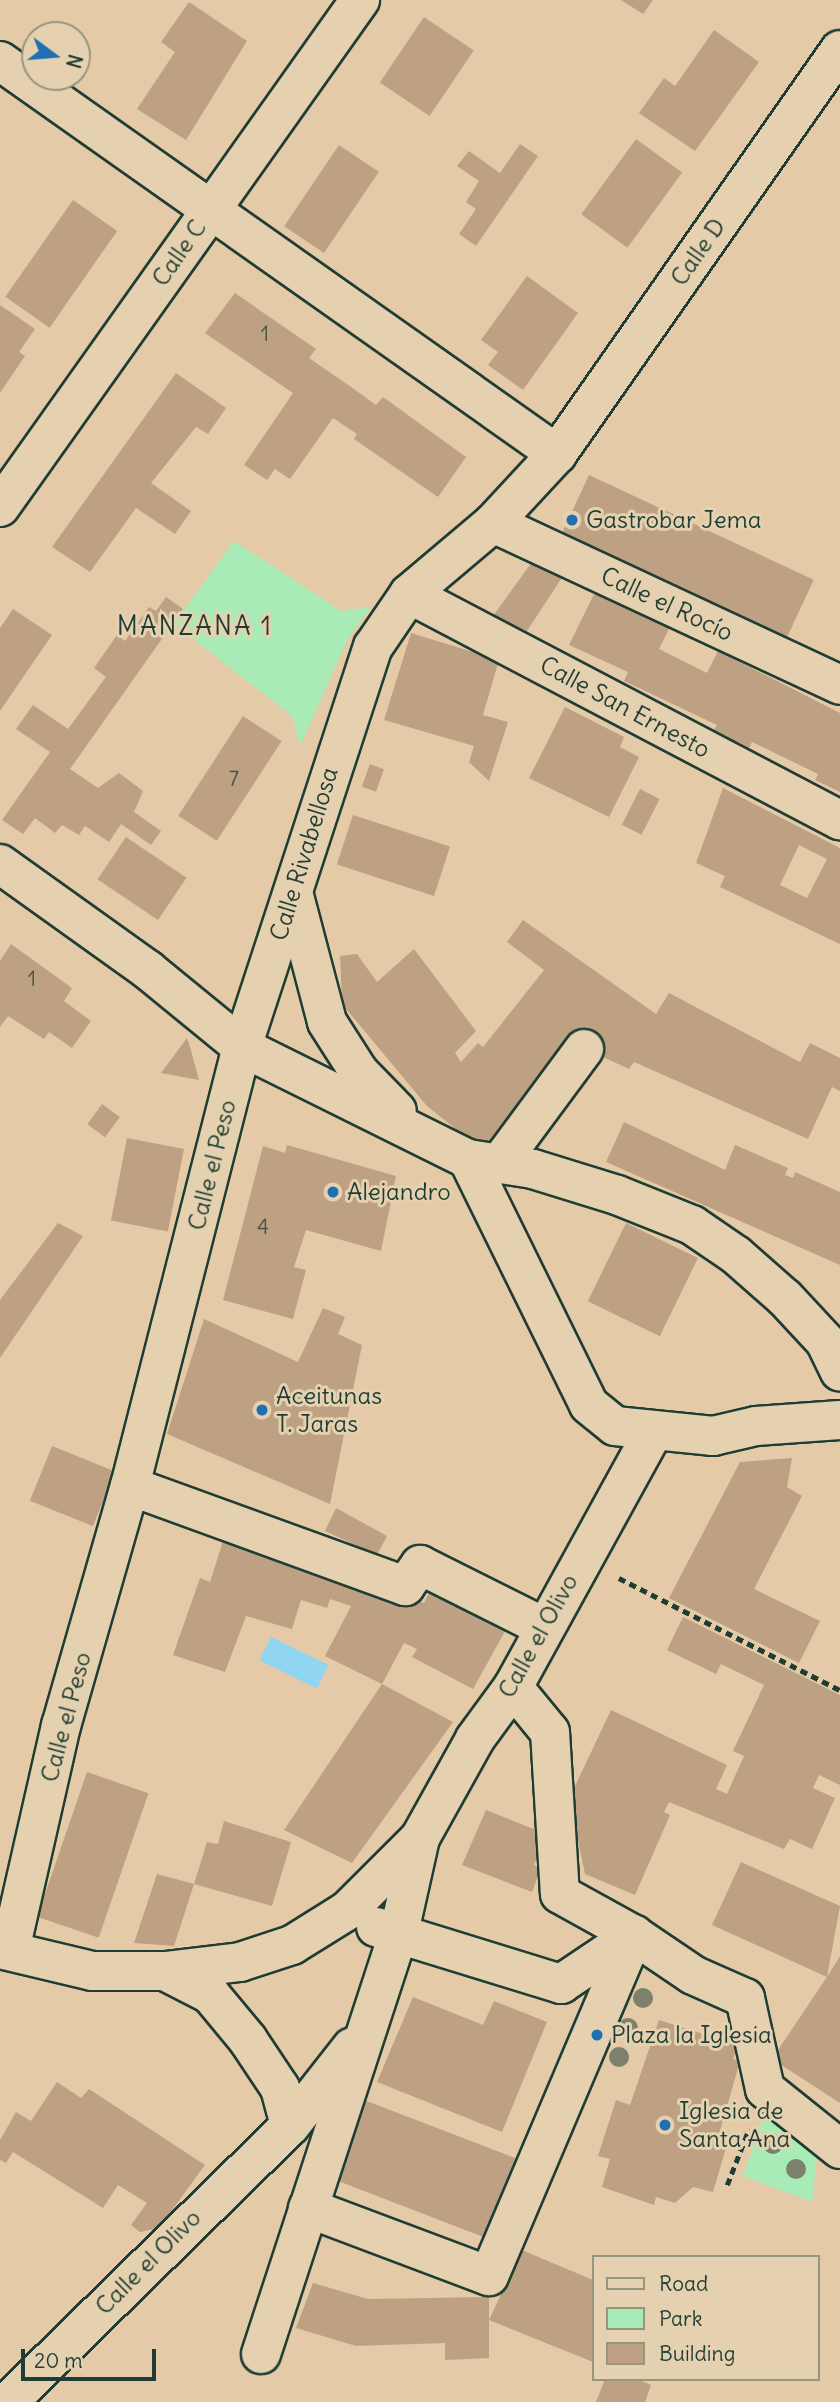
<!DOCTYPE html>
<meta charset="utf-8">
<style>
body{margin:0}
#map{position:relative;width:840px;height:2402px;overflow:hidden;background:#e5caa7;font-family:Delius,sans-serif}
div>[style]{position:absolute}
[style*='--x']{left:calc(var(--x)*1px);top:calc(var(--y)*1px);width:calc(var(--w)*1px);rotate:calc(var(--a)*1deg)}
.green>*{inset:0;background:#a8ebb6}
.water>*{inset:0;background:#90d6f1;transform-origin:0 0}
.building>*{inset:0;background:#bda182;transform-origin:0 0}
.path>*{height:4.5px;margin-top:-2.25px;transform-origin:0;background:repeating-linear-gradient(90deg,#1f3d34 0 7px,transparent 0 12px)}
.roads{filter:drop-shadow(2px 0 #1f3d34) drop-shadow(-2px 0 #1f3d34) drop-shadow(0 2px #1f3d34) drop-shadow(0 -2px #1f3d34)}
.minor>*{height:38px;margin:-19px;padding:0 19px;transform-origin:19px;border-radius:19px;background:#e5d1af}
.trees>*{width:20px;height:20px;margin:-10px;border-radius:50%;background:#7c816b}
.dots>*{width:19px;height:19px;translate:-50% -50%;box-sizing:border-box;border:4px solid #e5d1af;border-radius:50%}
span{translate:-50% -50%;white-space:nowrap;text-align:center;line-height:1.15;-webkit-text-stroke:6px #e5d1af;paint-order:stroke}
.number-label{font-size:21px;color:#465648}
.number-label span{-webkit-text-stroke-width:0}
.street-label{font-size:24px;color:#1f3d34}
.poi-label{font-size:24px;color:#1f3d34}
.left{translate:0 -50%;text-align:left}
.neighbourhood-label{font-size:26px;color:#1f3d34;letter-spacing:2px}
.legend{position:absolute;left:592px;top:2255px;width:228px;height:126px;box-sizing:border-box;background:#e5d1af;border:2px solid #96967e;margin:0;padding:9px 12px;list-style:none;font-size:21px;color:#1f3d34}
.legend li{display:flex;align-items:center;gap:14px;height:35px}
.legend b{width:35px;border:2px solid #96967e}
.north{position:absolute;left:21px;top:21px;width:70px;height:70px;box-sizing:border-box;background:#e5d1af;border:2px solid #96967e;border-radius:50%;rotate:106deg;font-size:19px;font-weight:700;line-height:28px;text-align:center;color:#1f3d34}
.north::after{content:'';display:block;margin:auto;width:24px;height:32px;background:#1f6fb2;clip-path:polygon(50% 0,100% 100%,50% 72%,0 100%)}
.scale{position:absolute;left:21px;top:2349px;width:135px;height:32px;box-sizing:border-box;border:4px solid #1f3d34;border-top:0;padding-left:9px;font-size:21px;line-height:24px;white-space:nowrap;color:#1f3d34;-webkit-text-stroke:5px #e5d1af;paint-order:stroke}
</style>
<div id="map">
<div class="green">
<i style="clip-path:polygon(234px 541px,341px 611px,371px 607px,348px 638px,300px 746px,292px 716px,174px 624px)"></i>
<i style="clip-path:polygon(767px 2107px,818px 2149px,812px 2202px,743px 2176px)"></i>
</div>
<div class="water">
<i style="left:271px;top:1637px;width:64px;height:26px;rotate:26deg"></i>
</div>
<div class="building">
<i style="clip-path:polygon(621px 0,653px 0,643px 14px)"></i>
<i style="clip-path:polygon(189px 2px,247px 41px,186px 140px,137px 109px,175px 52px,161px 42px)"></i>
<i style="left:424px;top:17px;width:60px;height:79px;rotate:34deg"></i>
<i style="clip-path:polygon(714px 30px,759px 62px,695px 151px,639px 113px,664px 78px,675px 86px)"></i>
<i style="left:636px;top:139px;width:57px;height:93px;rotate:36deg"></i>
<i style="clip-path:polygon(520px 144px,538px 156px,476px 246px,459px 234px,476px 209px,466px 202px,479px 181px,457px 166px,469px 151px,500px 173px)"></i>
<i style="left:339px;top:145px;width:48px;height:98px;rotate:34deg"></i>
<i style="left:73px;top:200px;width:54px;height:118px;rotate:35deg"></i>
<i style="clip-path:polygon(527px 276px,578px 313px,523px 390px,488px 365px,498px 352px,481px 340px)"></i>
<i style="clip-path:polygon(235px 293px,316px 349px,309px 358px,354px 389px,376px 405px,383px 397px,466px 457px,438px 497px,354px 439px,357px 434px,333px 418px,290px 479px,275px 469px,267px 480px,244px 465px,293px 393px,205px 333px)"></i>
<i style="clip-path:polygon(0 305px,35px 329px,19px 352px,25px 356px,0 393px)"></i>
<i style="clip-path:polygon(176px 373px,226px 408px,208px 434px,196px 427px,151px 483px,191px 511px,175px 534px,136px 508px,90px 572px,52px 547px)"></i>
<i style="left:589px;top:475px;width:248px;height:63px;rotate:25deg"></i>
<i style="clip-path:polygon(532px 562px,563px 576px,527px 631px,493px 616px)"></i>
<i style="clip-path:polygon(595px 592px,670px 627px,659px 649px,707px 673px,718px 651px,840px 713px,840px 792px,815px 780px,818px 774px,752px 742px,749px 748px,714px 730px,717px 725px,624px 681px,628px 672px,569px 645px)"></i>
<i style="clip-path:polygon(166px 597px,183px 609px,70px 769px,98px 788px,119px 773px,143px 791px,134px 812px,161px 831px,151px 845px,121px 824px,109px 842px,85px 826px,79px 835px,62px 825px,55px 833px,35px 818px,23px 834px,2px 820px,50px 752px,16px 729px,33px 705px,68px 729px,106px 677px,94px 668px,117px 635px,125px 641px,149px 607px,156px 611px)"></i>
<i style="clip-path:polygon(13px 609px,52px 635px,0 711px,0 628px)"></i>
<i style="clip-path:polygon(411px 633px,499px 660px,483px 715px,508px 722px,489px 781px,469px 762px,474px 746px,384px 720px)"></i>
<i style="clip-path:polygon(565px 707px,624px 737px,620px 747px,639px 757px,609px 817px,529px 778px)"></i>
<i style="left:243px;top:716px;width:46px;height:119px;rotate:33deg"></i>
<i style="left:370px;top:764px;width:15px;height:24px;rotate:20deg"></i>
<i style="clip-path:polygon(evenodd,723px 788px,840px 848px,840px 944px,720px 887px,725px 876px,696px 863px,723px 788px,799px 845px,827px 859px,807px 898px,780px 885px,799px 845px)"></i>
<i style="left:640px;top:789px;width:22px;height:40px;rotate:27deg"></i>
<i style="left:353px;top:815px;width:102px;height:52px;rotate:18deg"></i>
<i style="left:126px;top:837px;width:73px;height:51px;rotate:34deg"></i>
<i style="clip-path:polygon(523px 920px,656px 1014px,669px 993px,800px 1062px,810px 1043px,840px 1058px,840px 1091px,832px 1087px,808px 1139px,634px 1062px,629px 1069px,575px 1044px,487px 1154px,427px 1106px,342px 1004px,340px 956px,357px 954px,377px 982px,414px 949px,476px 1031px,455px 1053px,461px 1062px,478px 1043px,483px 1047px,544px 970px,507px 942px)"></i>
<i style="clip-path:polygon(11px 944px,72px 988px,64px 1001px,91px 1021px,72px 1048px,49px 1032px,44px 1039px,8px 1016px,0 1027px,0 961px)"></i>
<i style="clip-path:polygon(187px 1038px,190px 1047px,199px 1080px,161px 1073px)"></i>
<i style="left:102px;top:1104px;width:22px;height:25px;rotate:36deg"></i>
<i style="clip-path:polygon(624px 1122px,725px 1170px,735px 1145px,788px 1168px,785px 1175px,793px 1178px,795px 1172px,840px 1192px,840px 1265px,606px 1162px)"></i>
<i style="left:127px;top:1138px;width:58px;height:84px;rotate:11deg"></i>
<i style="clip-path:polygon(287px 1145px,396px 1176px,381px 1251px,306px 1230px,294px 1267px,306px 1270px,293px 1319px,223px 1300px,263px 1146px,285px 1153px)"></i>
<i style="clip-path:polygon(58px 1223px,83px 1236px,0 1358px,0 1300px)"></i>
<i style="left:626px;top:1223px;width:80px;height:87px;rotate:26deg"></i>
<i style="clip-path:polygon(323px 1308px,345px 1317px,338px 1334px,362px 1345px,330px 1504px,167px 1434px,204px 1319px,298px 1362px)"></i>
<i style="left:52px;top:1446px;width:68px;height:59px;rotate:22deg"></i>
<i style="clip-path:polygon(792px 1458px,787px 1487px,802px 1496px,754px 1589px,820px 1621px,799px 1663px,669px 1598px,740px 1462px)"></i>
<i style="clip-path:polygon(336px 1508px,387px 1536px,377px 1555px,325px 1531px)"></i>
<i style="clip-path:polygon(224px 1538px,424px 1603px,432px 1586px,509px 1624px,473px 1689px,412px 1657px,417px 1649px,404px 1643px,382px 1684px,325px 1656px,351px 1606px,330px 1599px,327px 1608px,301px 1600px,292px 1629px,246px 1616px,225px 1672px,173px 1655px,200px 1578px,210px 1582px)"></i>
<i style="clip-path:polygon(683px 1617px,840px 1695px,840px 1785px,819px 1775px,813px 1788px,835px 1798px,812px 1849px,790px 1839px,784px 1849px,669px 1802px,664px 1812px,670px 1815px,635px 1895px,585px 1874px,569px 1799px,611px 1710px,727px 1765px,716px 1789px,727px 1794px,744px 1756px,733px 1751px,764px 1685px,721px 1664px,716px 1674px,667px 1650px)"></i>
<i style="clip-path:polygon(382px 1684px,453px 1722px,352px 1863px,284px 1830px)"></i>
<i style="left:87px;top:1772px;width:65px;height:153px;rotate:19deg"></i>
<i style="clip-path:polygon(486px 1810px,546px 1834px,534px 1865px,541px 1868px,532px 1892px,462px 1865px)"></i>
<i style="clip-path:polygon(224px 1821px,291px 1842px,272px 1906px,194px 1884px,174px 1946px,134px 1943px,157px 1874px,194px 1884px,207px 1842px,218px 1844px)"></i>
<i style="clip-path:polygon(741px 1862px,840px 1906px,827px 1977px,840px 1956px,840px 2103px,772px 2059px,827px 1977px,712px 1925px)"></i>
<i style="clip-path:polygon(413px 1997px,483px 2025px,494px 2001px,547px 2022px,502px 2132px,377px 2082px)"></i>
<i style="clip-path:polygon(659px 2020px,738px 2045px,733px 2059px,740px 2061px,716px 2145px,726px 2148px,713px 2192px,693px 2187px,675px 2203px,656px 2197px,654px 2205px,602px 2187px,610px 2159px,598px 2156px,616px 2100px,630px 2105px)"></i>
<i style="clip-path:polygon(57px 2082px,81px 2098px,89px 2089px,205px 2165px,159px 2228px,140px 2232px,131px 2225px,147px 2203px,118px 2185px,103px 2208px,13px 2152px,6px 2163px,0 2160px,0 2140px,16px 2112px,31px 2121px)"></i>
<i style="left:364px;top:2100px;width:171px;height:85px;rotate:21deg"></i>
<i style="clip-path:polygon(522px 2250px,593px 2280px,593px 2362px,489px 2320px,489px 2358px,445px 2360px,445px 2343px,356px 2346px,296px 2328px,313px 2283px,368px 2299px,489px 2297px,489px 2320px)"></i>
<i style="clip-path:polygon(605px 2379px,637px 2379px,651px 2385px,645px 2402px,596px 2402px)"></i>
</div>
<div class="path">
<i style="--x:619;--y:1578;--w:248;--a:26.9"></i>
<i style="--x:727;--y:2185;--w:60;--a:-68.6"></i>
</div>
<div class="roads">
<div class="minor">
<i style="--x:0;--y:61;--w:682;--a:35.21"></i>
<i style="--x:0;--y:507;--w:622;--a:-54.62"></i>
<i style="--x:493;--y:523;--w:383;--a:25"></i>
<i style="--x:409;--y:594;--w:487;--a:27.7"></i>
<i style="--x:0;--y:864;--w:182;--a:35.6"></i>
<i style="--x:148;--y:970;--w:122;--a:39.3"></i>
<i style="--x:242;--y:1047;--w:252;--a:26.4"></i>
<i style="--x:468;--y:1159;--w:66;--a:8.7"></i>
<i style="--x:533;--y:1169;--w:88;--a:17.2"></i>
<i style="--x:617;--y:1195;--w:81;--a:21.8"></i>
<i style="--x:692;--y:1225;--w:53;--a:34.3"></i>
<i style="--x:736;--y:1255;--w:65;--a:41.3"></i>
<i style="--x:785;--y:1298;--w:59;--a:47.1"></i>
<i style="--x:825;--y:1341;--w:34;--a:64"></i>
<i style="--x:293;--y:892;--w:134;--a:75.3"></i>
<i style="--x:327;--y:1022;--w:59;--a:57.4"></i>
<i style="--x:359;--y:1072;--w:54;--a:45.7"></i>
<i style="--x:468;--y:1159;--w:274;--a:63.8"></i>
<i style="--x:589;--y:1405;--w:33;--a:39"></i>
<i style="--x:615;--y:1426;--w:99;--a:5.8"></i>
<i style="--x:713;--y:1436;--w:44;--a:-13.1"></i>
<i style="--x:756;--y:1426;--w:84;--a:-4.1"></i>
<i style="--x:499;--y:1164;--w:143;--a:-53.5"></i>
<i style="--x:130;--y:1486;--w:293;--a:20"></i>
<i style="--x:405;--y:1586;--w:26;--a:-54"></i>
<i style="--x:420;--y:1565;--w:139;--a:26.6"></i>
<i style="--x:513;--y:1687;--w:58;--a:50.6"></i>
<i style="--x:550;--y:1732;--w:162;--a:86.5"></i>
<i style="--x:560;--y:1894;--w:85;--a:29"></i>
<i style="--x:634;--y:1935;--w:71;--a:34.1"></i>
<i style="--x:693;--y:1975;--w:57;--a:23.9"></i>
<i style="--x:745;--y:1998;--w:93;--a:77.6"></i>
<i style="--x:765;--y:2089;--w:96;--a:38.7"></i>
<i style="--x:376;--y:1927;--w:194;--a:17.1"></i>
<i style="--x:561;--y:1984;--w:88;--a:-33.9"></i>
<i style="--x:0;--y:1949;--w:95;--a:13.4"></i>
<i style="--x:92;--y:1971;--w:73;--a:0"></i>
<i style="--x:165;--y:1971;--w:76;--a:-6.8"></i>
<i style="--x:240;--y:1962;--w:55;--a:-18.1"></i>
<i style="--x:292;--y:1945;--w:66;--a:-32"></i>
<i style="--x:348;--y:1910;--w:102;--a:-45"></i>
<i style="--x:420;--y:1838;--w:113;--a:-60.9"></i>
<i style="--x:475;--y:1739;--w:64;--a:-53.8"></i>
<i style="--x:513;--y:1687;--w:291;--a:-61.2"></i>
<i style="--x:10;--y:1950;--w:230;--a:-77.2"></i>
<i style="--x:61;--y:1726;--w:250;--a:-74"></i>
<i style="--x:130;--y:1486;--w:453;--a:-75.7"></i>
<i style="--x:242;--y:1047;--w:421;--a:-71.9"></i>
<i style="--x:373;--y:647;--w:64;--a:-55.8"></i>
<i style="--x:409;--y:594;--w:110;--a:-40.2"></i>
<i style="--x:493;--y:523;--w:94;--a:-47.2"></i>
<i style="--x:557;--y:454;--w:493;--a:-55"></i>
<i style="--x:165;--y:1971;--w:51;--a:27.1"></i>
<i style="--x:210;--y:1994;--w:60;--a:50.4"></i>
<i style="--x:248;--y:2040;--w:58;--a:56.3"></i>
<i style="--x:280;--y:2088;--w:39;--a:75"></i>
<i style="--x:308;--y:2208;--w:193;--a:20.6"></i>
<i style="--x:489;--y:2276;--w:371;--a:-67"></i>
<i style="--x:261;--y:2354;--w:444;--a:-71.9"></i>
<i style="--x:399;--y:1932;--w:96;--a:-77.4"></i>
<i style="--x:8;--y:2402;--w:395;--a:-44.4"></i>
<i style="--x:290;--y:2126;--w:100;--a:-51.9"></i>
</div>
</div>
<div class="trees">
<i style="left:643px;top:1998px"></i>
<i style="left:628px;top:2028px"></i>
<i style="left:619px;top:2057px"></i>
<i style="left:773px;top:2144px"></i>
<i style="left:796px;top:2169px"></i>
</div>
<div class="dots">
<i style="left:572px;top:520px;background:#1f6fb2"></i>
<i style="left:333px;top:1192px;background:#1f6fb2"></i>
<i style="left:262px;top:1410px;background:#1f6fb2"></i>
<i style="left:597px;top:2035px;background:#1f6fb2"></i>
<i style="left:665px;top:2125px;background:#1f6fb2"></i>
</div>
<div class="number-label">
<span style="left:265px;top:334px">1</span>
<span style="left:234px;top:779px">7</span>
<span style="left:32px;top:979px">1</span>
<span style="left:263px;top:1227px">4</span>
</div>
<div class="street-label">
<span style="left:698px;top:252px;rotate:-55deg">Calle D</span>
<span style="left:179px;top:253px;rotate:-55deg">Calle C</span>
<span style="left:667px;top:604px;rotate:25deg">Calle el Rocío</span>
<span style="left:625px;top:707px;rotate:28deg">Calle San Ernesto</span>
<span style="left:304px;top:854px;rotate:-73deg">Calle Rivabellosa</span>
<span style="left:212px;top:1165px;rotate:-76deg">Calle el Peso</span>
<span style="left:538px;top:1636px;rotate:-61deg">Calle el Olivo</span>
<span style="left:66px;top:1717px;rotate:-75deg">Calle el Peso</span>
<span style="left:148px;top:2262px;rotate:-45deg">Calle el Olivo</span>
</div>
<div class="poi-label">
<span class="left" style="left:586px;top:520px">Gastrobar Jema</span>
<span class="left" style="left:347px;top:1192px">Alejandro</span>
<span class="left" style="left:276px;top:1410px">Aceitunas<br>T. Jaras</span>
<span class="left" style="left:611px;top:2035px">Plaza la Iglesia</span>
<span class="left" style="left:679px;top:2125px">Iglesia de<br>Santa Ana</span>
</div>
<div class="neighbourhood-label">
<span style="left:195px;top:626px">MANZANA 1</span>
</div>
<ul class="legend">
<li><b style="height:9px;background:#e5d1af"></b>Road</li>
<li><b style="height:19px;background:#a8ebb6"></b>Park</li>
<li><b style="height:19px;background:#bda182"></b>Building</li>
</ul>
<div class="north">N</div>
<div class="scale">20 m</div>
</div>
